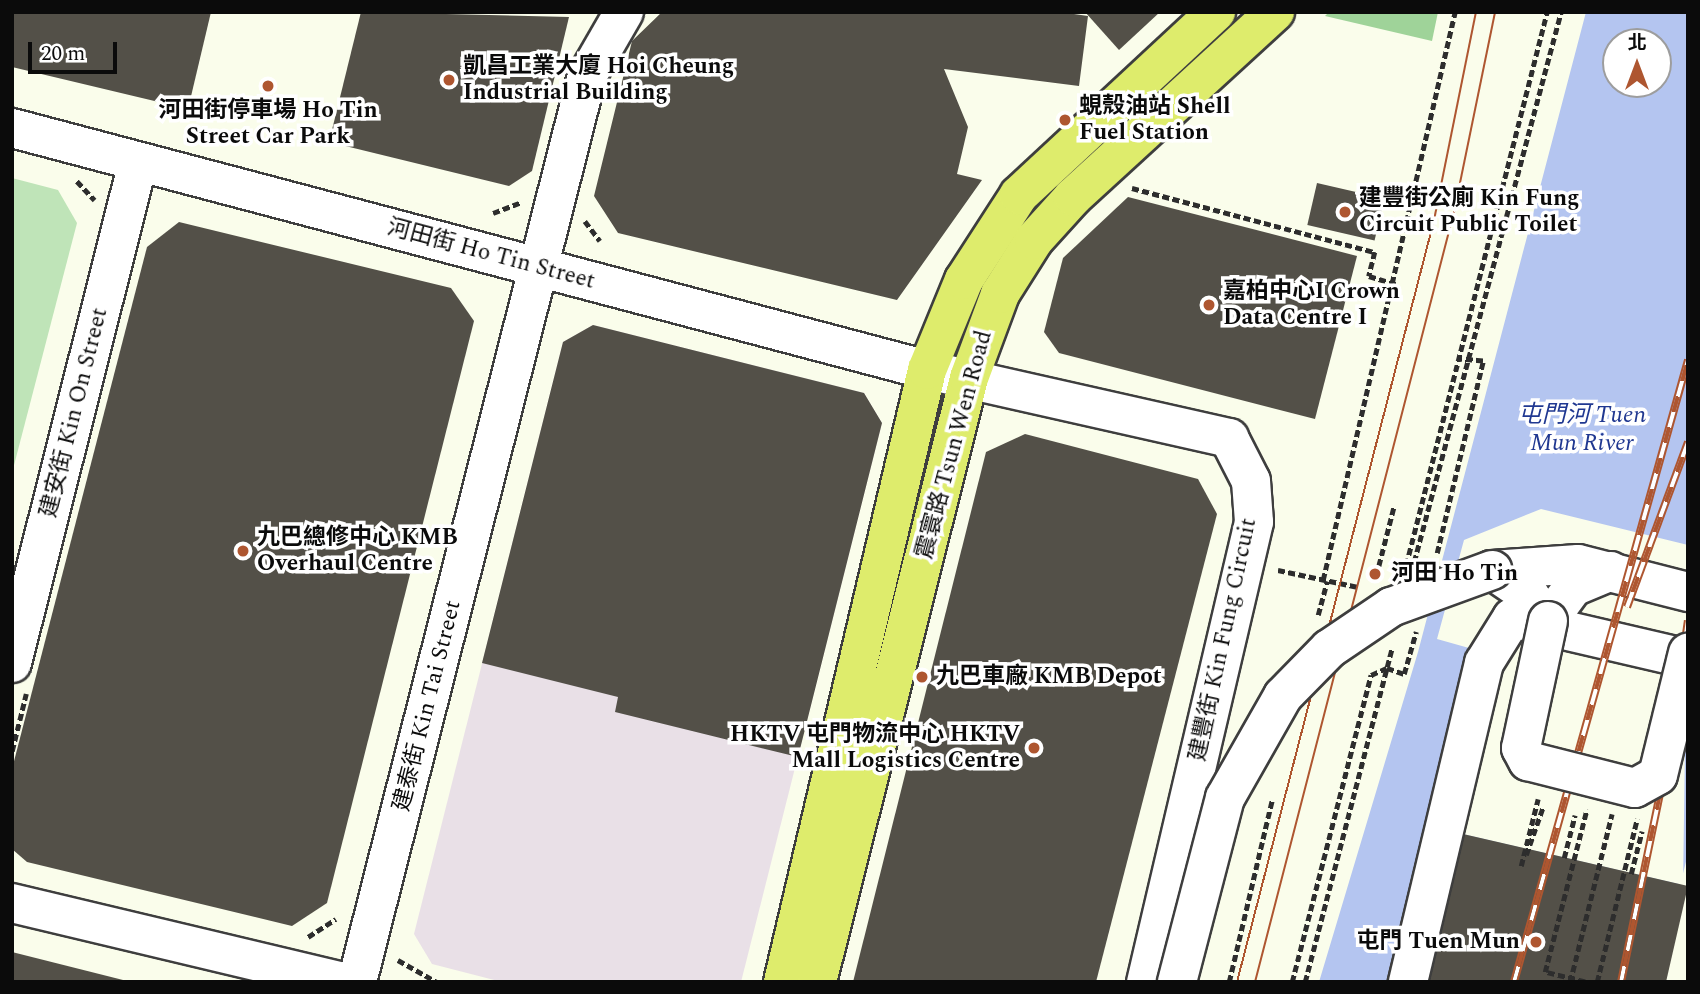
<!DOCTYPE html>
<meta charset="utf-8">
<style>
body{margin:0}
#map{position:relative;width:1700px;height:994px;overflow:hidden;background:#fafdeb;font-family:Spectral,"Noto Sans TC",serif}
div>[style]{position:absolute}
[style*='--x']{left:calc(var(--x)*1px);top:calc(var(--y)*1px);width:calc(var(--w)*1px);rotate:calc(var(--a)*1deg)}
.industrial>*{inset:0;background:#e9e0e7}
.green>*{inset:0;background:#bfe4b8}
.forest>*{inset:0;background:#9fd399}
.water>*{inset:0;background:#b4c5f0}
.pier>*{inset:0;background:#fafdeb}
.building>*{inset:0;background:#535048;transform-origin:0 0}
.path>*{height:4.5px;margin-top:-2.25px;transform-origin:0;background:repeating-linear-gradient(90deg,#2d2d2d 0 7px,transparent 0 10.5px)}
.roads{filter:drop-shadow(2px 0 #3e3e3e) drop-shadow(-2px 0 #3e3e3e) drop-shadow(0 2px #3e3e3e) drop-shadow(0 -2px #3e3e3e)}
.minor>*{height:38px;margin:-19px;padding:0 19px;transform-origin:19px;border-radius:19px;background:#fff}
.major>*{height:38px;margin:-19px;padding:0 19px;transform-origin:19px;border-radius:19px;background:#deec6c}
.tram>*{height:2px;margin:-1px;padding:0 1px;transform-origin:1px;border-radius:1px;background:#ae5630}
.rail>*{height:8px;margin-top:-4px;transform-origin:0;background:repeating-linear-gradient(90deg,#fff 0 16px,#ae5630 0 32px);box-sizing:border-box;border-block:2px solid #ae5630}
.bridges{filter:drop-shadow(2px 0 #3e3e3e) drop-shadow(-2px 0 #3e3e3e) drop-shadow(0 2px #3e3e3e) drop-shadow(0 -2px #3e3e3e)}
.minor-bridge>*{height:38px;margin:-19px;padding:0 19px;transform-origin:19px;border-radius:19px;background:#fff}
.dots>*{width:19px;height:19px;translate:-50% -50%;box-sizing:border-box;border:4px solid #fff;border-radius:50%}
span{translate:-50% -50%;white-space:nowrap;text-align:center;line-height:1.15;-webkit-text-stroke:7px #fff;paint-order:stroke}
.poi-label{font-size:23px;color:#0b0b0b;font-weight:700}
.left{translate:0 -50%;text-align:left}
.right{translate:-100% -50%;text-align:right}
.street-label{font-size:23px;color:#0b0b0b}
.water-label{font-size:24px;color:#203891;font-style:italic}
.frame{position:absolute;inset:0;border:14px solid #0b0b0b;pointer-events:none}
.north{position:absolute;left:1602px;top:28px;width:70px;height:70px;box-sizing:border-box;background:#fff;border:2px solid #9d9d9d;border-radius:50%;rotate:0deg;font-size:19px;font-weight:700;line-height:28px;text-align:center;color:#0b0b0b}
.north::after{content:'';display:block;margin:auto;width:24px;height:32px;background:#ae5630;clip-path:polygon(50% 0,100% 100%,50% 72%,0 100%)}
.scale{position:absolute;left:28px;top:42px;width:89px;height:32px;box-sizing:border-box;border:4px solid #0b0b0b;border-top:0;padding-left:9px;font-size:21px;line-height:24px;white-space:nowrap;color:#0b0b0b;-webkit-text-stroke:5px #fff;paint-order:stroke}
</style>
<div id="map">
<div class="industrial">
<i style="clip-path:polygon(593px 325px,864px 393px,882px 423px,741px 982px,502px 982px,432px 964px,414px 934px,563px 342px)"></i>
</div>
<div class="green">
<i style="clip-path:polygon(12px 178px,58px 190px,77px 223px,12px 473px)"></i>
</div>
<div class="forest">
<i style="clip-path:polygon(1329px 12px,1438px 12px,1432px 41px,1325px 16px)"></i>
</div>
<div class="water">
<i style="clip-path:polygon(evenodd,1586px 12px,1688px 12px,1688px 854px,1655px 982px,1319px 982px,1418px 652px,1586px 12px,1616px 42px,1658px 42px,1658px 84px,1616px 84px,1616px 42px)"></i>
</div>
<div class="pier">
<i style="clip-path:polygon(1541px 509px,1688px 545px,1683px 885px,1424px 825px,1469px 648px,1437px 639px,1464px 540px)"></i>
</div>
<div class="building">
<i style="clip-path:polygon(12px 12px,211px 12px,188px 109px,12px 67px)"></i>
<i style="clip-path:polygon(361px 12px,569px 17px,532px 171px,509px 186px,329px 142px)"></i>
<i style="clip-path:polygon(662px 12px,1060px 12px,1088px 16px,1079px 86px,944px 69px,968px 127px,957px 174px,982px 180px,897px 300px,618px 233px,594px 196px,632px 41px)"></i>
<i style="clip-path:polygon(1085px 12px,1160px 12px,1119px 50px)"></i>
<i style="left:1317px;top:183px;width:69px;height:43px;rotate:13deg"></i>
<i style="clip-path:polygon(1128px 197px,1357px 256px,1315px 419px,1059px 353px,1044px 332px,1063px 258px)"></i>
<i style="clip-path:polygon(179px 222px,451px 288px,474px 321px,327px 903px,292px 926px,27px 862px,12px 849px,12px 769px,147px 247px)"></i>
<i style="clip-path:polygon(593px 325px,864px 393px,882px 423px,798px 757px,615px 712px,618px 697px,482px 663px,563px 342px)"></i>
<i style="clip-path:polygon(1025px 434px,1198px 479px,1217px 514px,1096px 982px,853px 982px,986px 452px)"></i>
<i style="clip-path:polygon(1424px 825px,1688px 886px,1666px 982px,1386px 982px)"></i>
<i style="clip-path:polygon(12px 952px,127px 981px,127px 982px,12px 982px)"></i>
</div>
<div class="path">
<i style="--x:77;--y:181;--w:26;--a:47"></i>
<i style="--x:1132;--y:188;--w:251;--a:14.8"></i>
<i style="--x:1375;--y:252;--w:25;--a:104"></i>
<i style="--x:1369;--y:276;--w:28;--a:17"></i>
<i style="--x:493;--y:213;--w:30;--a:-21"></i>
<i style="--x:585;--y:221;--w:25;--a:53"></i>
<i style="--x:1437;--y:553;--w:197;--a:-76.5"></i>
<i style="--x:1483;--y:361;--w:23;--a:-175"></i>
<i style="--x:1414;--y:562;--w:569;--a:-75.04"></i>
<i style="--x:1406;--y:565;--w:571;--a:-75.7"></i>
<i style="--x:1278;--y:570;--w:82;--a:12"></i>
<i style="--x:1376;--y:576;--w:72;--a:-75.6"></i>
<i style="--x:1323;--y:580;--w:583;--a:-76.92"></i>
<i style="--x:1318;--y:615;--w:35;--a:-75"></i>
<i style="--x:12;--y:751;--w:59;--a:-76.2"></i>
<i style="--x:1526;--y:855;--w:51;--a:-70.5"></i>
<i style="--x:1564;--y:858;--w:44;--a:-75.7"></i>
<i style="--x:1521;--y:866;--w:69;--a:-75.8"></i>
<i style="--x:1631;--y:874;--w:44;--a:-75.7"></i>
<i style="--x:308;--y:937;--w:33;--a:-33"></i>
<i style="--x:398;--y:960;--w:45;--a:29.4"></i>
<i style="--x:1229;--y:982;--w:187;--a:-76.7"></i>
<i style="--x:1292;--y:982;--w:317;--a:-75.6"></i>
<i style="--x:1371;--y:675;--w:17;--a:-24"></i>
<i style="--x:1387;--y:668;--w:18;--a:19"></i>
<i style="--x:1404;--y:674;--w:44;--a:-74.1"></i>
<i style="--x:1305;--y:982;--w:344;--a:-75.4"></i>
<i style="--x:1570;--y:982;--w:173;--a:-76"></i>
<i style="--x:1585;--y:982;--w:41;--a:-166"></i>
<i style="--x:1545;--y:972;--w:168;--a:-75.6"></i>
<i style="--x:1597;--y:982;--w:168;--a:-76.2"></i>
</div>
<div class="roads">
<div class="minor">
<i style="--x:12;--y:128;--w:946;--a:14.81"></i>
<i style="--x:927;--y:370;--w:310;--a:12.7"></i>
<i style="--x:1229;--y:438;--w:48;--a:62.9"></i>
<i style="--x:1251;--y:481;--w:41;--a:85.8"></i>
<i style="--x:1254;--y:522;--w:473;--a:103.2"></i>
<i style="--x:1492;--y:570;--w:86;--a:-4"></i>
<i style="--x:1578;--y:564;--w:114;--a:14.3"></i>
<i style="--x:1492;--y:570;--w:46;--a:34.4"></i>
<i style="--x:1530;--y:596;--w:31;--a:54"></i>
<i style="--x:1548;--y:621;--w:42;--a:-53.7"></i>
<i style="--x:1573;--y:587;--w:41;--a:-22.8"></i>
<i style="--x:12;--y:663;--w:517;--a:-75.88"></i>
<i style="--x:12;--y:903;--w:341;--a:13.4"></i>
<i style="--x:357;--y:982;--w:935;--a:-75.76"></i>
<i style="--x:587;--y:76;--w:74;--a:-60"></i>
<i style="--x:1408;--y:982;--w:328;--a:-76.6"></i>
<i style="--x:1484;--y:663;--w:53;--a:-58.1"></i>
<i style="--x:1512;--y:618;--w:181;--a:13.1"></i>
</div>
<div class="major">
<i style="--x:783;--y:982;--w:629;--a:-76.76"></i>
<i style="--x:927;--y:370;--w:97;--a:-67.7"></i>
<i style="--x:964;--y:280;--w:101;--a:-57.1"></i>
<i style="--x:1019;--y:195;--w:269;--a:-42.9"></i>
<i style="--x:817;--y:982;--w:623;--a:-75.87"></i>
<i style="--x:969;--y:378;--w:90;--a:-69.7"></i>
<i style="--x:1000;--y:294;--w:64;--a:-57.8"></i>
<i style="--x:1034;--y:240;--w:58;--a:-47.8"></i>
<i style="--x:1073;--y:197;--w:274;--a:-42.5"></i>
</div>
</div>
<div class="tram">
<i style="--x:1237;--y:982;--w:787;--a:-75.5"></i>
<i style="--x:1434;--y:220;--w:212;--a:-78.6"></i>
<i style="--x:1255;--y:982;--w:795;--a:-75.51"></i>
<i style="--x:1454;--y:212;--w:204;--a:-78.4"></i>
</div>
<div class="rail">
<i style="--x:1627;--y:607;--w:176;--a:-69.7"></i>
<i style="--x:1681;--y:669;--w:49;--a:-81.9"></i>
<i style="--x:1514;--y:982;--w:646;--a:-74.37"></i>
<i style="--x:1621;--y:982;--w:331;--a:-78.3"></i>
</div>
<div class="bridges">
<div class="minor-bridge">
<i style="--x:1548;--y:621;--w:130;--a:102"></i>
<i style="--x:1521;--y:748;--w:15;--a:62"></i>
<i style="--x:1528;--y:761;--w:110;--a:14.2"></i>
<i style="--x:1635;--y:788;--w:26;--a:-29"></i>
<i style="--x:1658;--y:775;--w:126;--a:-76.2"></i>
<i style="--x:1177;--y:982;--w:190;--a:-75.4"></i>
<i style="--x:1225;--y:798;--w:117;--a:-60.4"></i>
<i style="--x:1283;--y:696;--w:66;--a:-45.6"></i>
<i style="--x:1329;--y:649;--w:75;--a:-34.1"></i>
<i style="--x:1391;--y:607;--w:108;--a:-20.1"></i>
</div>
</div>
<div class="dots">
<i style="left:449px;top:80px;background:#ae5630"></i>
<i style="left:268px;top:86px;background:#ae5630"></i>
<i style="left:1065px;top:120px;background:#ae5630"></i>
<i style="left:1345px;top:212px;background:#ae5630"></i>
<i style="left:1209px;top:305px;background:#ae5630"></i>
<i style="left:243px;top:551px;background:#ae5630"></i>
<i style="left:1375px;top:574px;background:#ae5630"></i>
<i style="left:922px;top:677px;background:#ae5630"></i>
<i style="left:1034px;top:748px;background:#ae5630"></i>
<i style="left:1536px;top:942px;background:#ae5630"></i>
</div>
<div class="poi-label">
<span class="left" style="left:463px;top:80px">凱昌工業大廈 Hoi Cheung<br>Industrial Building</span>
<span class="left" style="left:1079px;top:120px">蜆殼油站 Shell<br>Fuel Station</span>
<span style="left:268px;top:124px">河田街停車場 Ho Tin<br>Street Car Park</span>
<span class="left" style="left:1359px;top:212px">建豐街公廁 Kin Fung<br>Circuit Public Toilet</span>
<span class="left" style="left:1223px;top:305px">嘉柏中心I Crown<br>Data Centre I</span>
<span class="left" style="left:257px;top:551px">九巴總修中心 KMB<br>Overhaul Centre</span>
<span class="left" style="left:1391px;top:574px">河田 Ho Tin</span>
<span class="left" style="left:936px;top:677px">九巴車廠 KMB Depot</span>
<span class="right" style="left:1020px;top:748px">HKTV 屯門物流中心 HKTV<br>Mall Logistics Centre</span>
<span class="right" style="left:1520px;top:942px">屯門 Tuen Mun</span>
</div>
<div class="street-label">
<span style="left:491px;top:255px;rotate:15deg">河田街 Ho Tin Street</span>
<span style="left:75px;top:413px;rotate:-76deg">建安街 Kin On Street</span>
<span style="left:955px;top:445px;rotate:-75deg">震寰路 Tsun Wen Road</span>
<span style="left:1224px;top:640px;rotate:-78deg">建豐街 Kin Fung Circuit</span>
<span style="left:428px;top:706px;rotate:-76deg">建泰街 Kin Tai Street</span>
</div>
<div class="water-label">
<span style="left:1582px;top:430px">屯門河 Tuen<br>Mun River</span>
</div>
<div class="frame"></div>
<div class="north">北</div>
<div class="scale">20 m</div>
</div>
